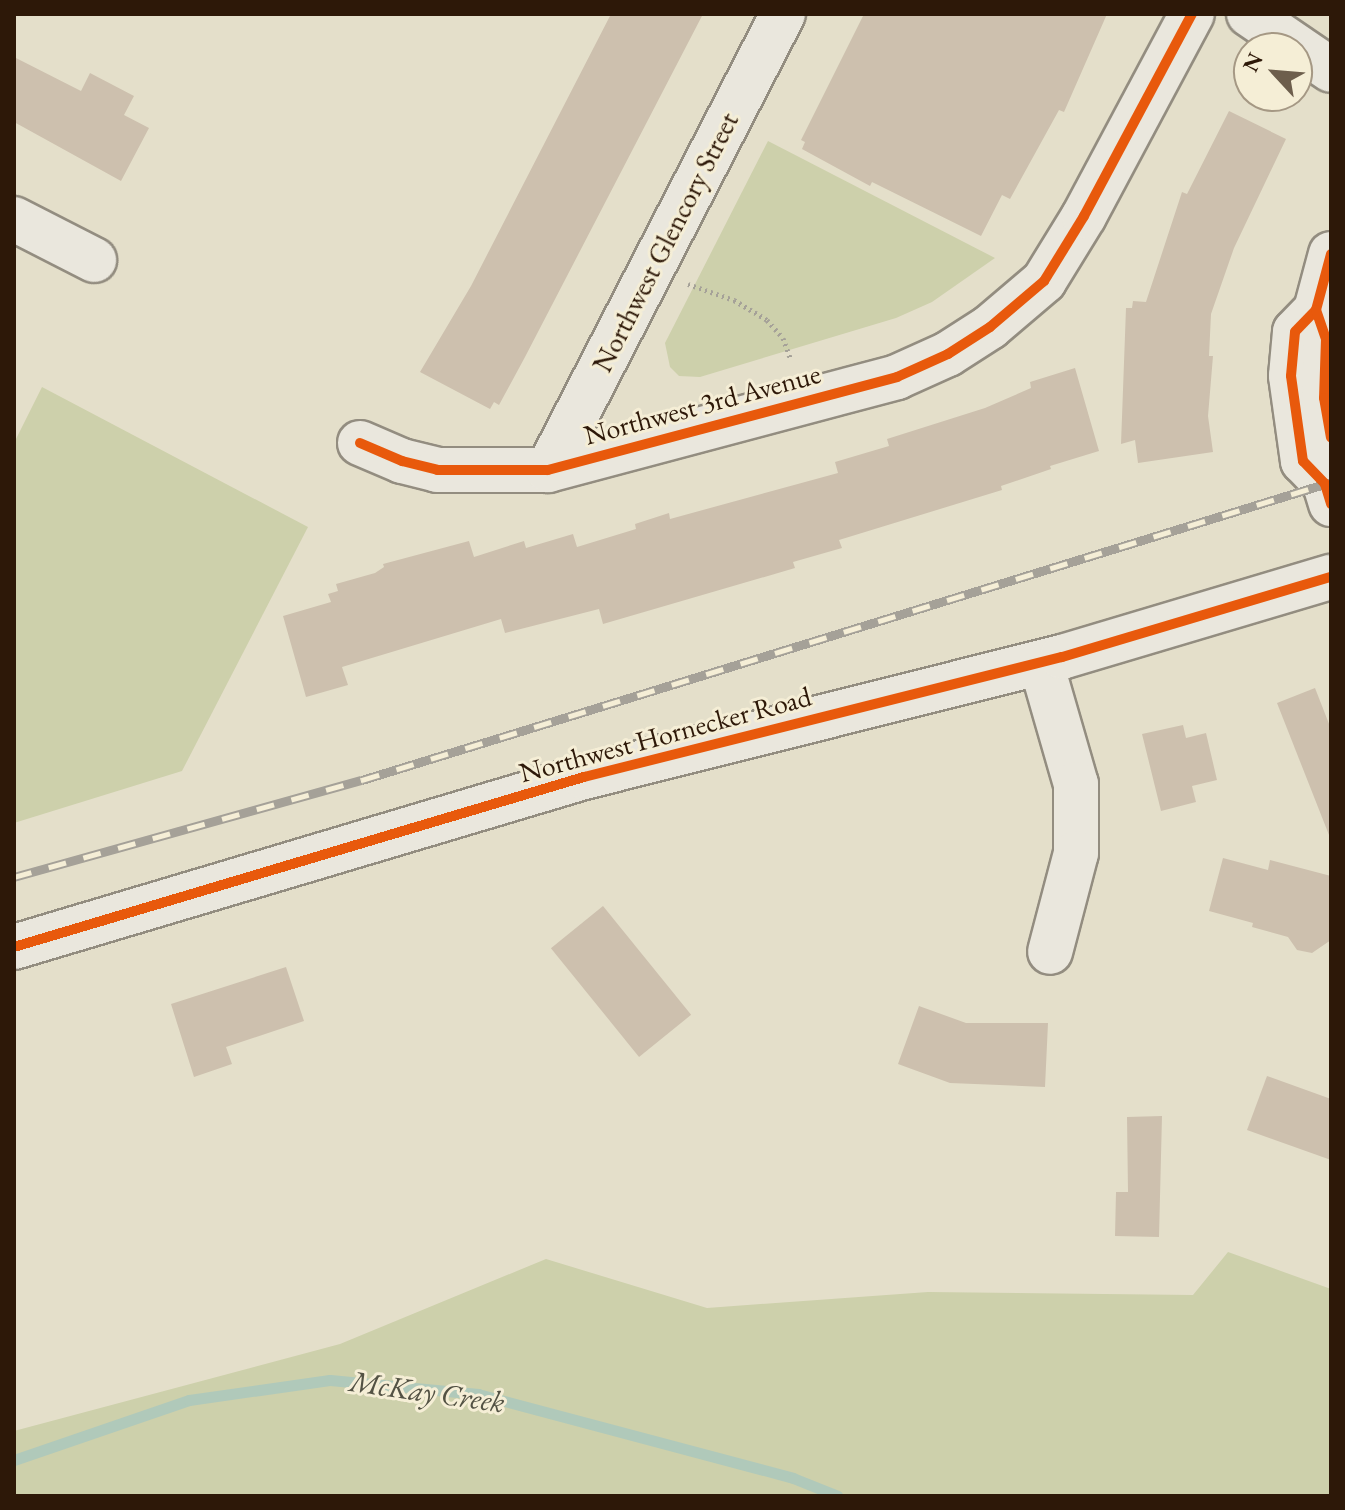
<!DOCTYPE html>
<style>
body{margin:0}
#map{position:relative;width:1345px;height:1510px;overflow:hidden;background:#e4dfca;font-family:"EB Garamond",serif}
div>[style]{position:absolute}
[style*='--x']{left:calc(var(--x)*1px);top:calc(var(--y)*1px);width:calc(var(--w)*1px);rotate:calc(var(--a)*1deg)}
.green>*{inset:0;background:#cdd0ab}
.stream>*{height:11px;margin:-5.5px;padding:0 5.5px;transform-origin:5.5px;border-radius:5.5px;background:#b0c9ba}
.building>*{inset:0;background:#cdc0ae;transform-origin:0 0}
.path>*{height:5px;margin-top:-2.5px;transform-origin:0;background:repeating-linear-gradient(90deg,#a5a198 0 2px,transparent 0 6px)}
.roads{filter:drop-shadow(2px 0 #938d80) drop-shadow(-2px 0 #938d80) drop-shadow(0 2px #938d80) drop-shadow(0 -2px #938d80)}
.minor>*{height:44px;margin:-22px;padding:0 22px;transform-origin:22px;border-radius:22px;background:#eae7dd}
.rail>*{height:9px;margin-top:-4.5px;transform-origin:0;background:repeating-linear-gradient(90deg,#f5eed6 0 18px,#a5a198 0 36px);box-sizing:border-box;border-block:2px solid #a5a198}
.cycleway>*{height:10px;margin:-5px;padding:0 5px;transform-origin:5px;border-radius:5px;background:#e8590c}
span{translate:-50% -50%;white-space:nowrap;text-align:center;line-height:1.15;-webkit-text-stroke:6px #f5eed6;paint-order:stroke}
.street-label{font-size:28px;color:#2d1808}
.water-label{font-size:30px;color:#535244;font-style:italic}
.frame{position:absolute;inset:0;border:16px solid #2d1808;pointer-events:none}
.north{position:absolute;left:1233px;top:32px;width:80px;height:80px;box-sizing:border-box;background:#f5eed6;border:2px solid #a59884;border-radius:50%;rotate:296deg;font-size:22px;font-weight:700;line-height:32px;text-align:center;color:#2d1808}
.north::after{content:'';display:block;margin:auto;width:28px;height:36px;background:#6d5e4c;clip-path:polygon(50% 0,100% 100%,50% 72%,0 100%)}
</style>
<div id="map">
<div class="green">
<i style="clip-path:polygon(768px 141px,995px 258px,932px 302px,896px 318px,700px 377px,679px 376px,670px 367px,665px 343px)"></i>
<i style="clip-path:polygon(42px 387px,308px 527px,182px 771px,14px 823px,14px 443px)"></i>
<i style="clip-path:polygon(1228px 1252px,1331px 1289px,1331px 1496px,14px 1496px,14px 1431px,340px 1344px,546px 1259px,707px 1308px,928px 1292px,1193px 1295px)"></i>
</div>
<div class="stream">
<i style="--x:14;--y:1460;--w:185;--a:-18.9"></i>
<i style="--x:189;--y:1400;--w:142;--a:-8.1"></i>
<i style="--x:330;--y:1380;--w:149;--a:5.4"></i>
<i style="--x:478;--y:1394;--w:326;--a:14.9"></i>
<i style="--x:793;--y:1478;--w:48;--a:21.8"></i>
</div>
<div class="building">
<i style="clip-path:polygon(611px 14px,703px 14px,525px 357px,499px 405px,494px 402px,490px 409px,420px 372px,471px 286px)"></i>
<i style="clip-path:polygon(864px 14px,1107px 14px,1064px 112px,1059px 110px,1010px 199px,1002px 195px,981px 236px,872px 182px,870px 186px,802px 149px,805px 142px,801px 140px)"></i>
<i style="clip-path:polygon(14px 57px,81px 91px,90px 73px,134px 96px,124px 115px,149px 128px,121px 181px,14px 122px)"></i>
<i style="clip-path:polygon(1229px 111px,1286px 139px,1234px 248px,1211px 314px,1209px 356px,1213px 356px,1208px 416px,1213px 452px,1138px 463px,1135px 440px,1121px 444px,1126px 308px,1132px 308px,1133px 301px,1146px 302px,1182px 192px,1187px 194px)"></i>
<i style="clip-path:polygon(1075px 368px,1099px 451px,1050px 466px,1051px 469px,1001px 486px,1002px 490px,839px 540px,842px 548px,793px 562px,795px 568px,603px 624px,599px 609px,505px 633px,501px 619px,342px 667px,348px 685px,306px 697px,283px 616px,331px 602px,328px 594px,338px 591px,336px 584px,375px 573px,384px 567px,383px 564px,469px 541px,474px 557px,524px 541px,526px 548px,573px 534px,577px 547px,636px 529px,635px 524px,669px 513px,670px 519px,838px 473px,835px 462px,889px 446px,887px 439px,985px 408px,1031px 388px,1030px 382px)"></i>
<i style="clip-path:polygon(1315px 688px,1331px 729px,1329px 835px,1277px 703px)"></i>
<i style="clip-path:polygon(1183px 725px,1186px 738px,1206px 733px,1217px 780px,1192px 786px,1196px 802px,1161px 811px,1142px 734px)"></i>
<i style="clip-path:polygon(1223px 858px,1268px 870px,1270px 860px,1331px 876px,1331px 940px,1312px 953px,1297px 950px,1288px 937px,1252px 927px,1253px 923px,1209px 911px)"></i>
<i style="left:603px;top:906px;width:140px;height:67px;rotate:51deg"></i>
<i style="clip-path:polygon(286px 967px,304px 1021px,226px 1047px,232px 1064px,194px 1077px,171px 1004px)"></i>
<i style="clip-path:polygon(919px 1006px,966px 1023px,1048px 1023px,1045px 1087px,950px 1083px,898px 1064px)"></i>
<i style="clip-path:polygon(1267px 1076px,1331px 1099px,1331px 1160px,1247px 1130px)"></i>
<i style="clip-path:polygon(1162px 1116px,1159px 1237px,1115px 1236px,1116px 1192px,1128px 1192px,1127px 1117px)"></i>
</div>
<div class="path">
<i style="--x:688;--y:284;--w:49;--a:19.2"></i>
<i style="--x:734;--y:300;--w:39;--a:31"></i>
<i style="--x:767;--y:320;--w:24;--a:48"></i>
<i style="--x:783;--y:338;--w:23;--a:70"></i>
</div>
<div class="roads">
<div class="minor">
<i style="--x:1249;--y:14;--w:99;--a:34.3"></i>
<i style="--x:14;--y:219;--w:90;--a:27.1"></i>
<i style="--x:1331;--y:254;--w:58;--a:105"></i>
<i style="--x:1316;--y:310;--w:30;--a:134"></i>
<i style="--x:1295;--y:332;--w:44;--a:95.2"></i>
<i style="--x:1291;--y:376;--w:86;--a:82"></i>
<i style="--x:1303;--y:461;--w:32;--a:46"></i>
<i style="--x:1325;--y:484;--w:21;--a:73"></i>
<i style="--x:1316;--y:310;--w:31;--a:71"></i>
<i style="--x:1326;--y:339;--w:59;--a:91.9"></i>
<i style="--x:1324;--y:398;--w:40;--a:80"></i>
<i style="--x:360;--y:443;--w:46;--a:23.2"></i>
<i style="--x:402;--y:461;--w:36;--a:14"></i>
<i style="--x:437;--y:470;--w:111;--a:0"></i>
<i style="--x:548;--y:470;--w:361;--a:-14.9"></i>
<i style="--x:897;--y:377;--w:56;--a:-24.3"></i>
<i style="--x:948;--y:354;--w:50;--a:-32.7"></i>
<i style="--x:990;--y:327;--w:71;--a:-40.4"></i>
<i style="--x:1044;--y:281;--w:76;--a:-58.4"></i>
<i style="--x:1084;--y:216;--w:229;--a:-61.9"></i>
<i style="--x:548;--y:470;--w:513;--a:-62.74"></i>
<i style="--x:1041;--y:663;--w:126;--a:73.9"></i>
<i style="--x:1076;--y:784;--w:69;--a:90"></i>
<i style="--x:1076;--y:853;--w:102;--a:104.7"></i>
<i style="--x:14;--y:947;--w:595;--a:-16.61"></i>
<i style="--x:584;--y:777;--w:493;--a:-14.1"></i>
<i style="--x:1062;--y:657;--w:281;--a:-16.6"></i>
</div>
</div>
<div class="rail">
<i style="--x:14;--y:877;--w:361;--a:-15.6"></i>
<i style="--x:362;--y:780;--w:1014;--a:-17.09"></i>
</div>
<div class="cycleway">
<i style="--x:1331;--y:254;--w:58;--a:105"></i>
<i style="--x:1316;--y:310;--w:30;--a:134"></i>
<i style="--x:1295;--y:332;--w:44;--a:95.2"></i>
<i style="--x:1291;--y:376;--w:86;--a:82"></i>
<i style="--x:1303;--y:461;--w:32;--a:46"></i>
<i style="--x:1325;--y:484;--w:21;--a:73"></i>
<i style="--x:1316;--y:310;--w:31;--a:71"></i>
<i style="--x:1326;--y:339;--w:59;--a:91.9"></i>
<i style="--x:1324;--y:398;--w:40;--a:80"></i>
<i style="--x:360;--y:443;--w:46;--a:23.2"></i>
<i style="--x:402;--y:461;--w:36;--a:14"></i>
<i style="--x:437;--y:470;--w:111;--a:0"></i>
<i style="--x:548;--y:470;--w:361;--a:-14.9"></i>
<i style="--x:897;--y:377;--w:56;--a:-24.3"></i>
<i style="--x:948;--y:354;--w:50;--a:-32.7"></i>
<i style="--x:990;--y:327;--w:71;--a:-40.4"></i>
<i style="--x:1044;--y:281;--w:76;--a:-58.4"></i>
<i style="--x:1084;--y:216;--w:229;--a:-61.9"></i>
<i style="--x:14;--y:947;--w:595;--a:-16.61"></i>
<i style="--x:584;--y:777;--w:493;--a:-14.1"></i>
<i style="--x:1062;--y:657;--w:281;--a:-16.6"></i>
</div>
<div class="street-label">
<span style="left:665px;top:242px;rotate:-63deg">Northwest Glencory Street</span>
<span style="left:702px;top:404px;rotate:-15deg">Northwest 3rd Avenue</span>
<span style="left:665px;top:734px;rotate:-15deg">Northwest Hornecker Road</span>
</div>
<div class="water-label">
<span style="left:427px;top:1392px;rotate:8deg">McKay Creek</span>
</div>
<div class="frame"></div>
<div class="north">N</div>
</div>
